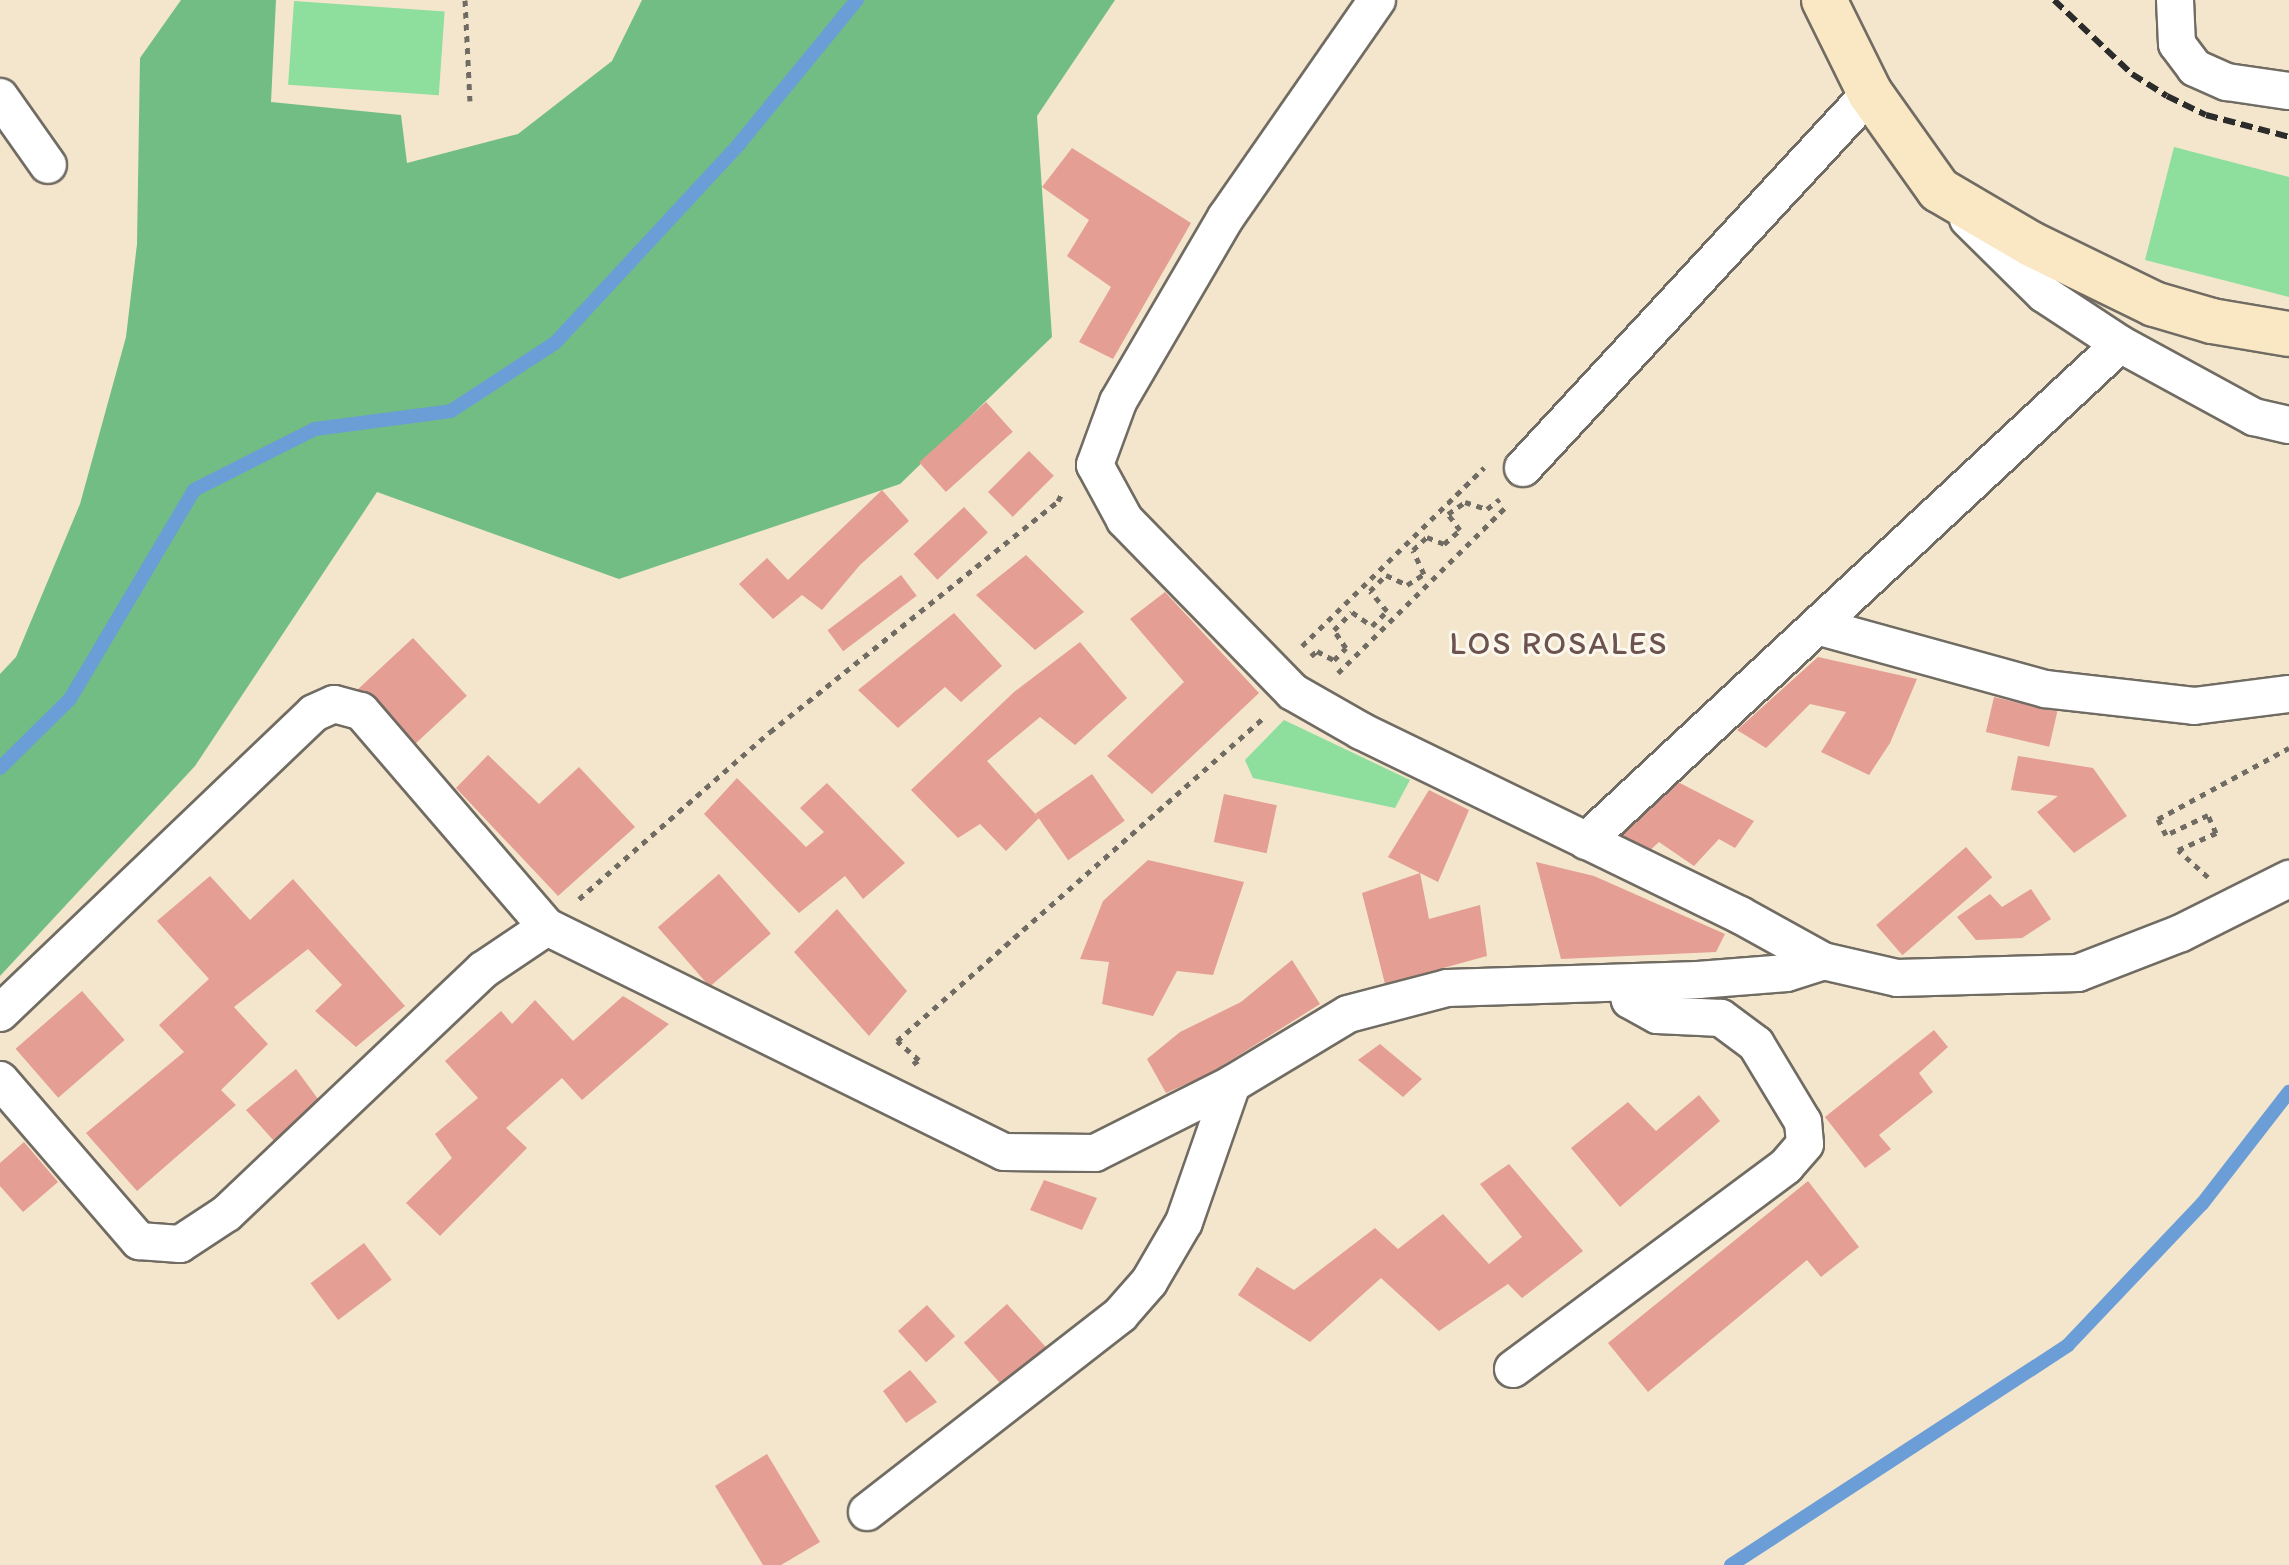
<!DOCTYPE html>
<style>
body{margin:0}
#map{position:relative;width:2289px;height:1565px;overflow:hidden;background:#f3e6cc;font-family:Itim,sans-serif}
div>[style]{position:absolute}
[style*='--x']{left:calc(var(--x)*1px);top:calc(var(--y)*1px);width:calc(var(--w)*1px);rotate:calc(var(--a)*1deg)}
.green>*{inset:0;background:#8ede9d;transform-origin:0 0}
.forest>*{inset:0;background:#72bd84}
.stream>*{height:14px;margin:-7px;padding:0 7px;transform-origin:7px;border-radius:7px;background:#6b9dd6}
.building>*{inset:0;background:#e49e94;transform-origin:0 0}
.path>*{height:5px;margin-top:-2.5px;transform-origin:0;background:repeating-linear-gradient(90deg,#716c63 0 6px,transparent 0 12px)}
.roads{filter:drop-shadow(2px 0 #716c63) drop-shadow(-2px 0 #716c63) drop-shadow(0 2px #716c63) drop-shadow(0 -2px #716c63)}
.street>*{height:36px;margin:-18px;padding:0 18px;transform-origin:18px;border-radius:18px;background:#fff}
.secondary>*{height:44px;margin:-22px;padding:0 22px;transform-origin:22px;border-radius:22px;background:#fae7c3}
.rail>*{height:6px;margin-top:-3px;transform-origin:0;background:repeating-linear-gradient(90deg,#2b2b2b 0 12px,transparent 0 18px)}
span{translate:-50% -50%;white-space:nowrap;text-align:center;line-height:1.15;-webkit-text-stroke:6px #fbf7ec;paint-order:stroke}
.neighbourhood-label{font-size:32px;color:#6c5350;letter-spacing:2px}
</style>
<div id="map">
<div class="green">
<i style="left:294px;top:1px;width:151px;height:84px;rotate:4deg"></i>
<i style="clip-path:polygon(2174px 147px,2289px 177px,2289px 297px,2145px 260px)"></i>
<i style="clip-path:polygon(1284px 720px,1410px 780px,1395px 808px,1253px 778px,1245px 760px)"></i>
</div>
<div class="forest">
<i style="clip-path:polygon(181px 0,276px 0,271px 102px,401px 115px,407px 163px,518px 134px,612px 61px,642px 0,1115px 0,1037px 116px,1052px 337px,900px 484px,619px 579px,377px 492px,195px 766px,0 976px,0 674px,16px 657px,80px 504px,126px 337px,137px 244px,140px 58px)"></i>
</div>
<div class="stream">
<i style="--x:0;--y:768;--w:98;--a:-44.6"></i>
<i style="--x:70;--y:699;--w:243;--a:-59.3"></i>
<i style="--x:194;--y:490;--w:136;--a:-26.8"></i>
<i style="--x:315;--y:429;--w:137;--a:-7.5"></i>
<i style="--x:451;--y:411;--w:124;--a:-33.2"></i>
<i style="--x:555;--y:343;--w:271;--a:-47.2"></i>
<i style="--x:739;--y:144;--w:186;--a:-50.7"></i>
<i style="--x:1731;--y:1565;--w:402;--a:-33.1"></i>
<i style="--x:2068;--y:1345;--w:195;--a:-46.5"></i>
<i style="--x:2202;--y:1204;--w:142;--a:-52.2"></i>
</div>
<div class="building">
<i style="clip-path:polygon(1072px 148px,1191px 223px,1113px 359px,1079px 342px,1111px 287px,1067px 256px,1089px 220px,1042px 187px)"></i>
<i style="left:986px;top:402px;width:40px;height:90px;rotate:48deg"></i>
<i style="left:1029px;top:451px;width:35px;height:58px;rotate:45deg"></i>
<i style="clip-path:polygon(882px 490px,909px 521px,860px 565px,822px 610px,802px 595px,773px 619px,739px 584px,767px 558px,788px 580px)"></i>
<i style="left:964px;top:507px;width:35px;height:69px;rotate:47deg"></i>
<i style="clip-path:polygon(1026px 555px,1084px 612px,1035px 650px,976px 595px)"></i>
<i style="left:901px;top:575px;width:26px;height:92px;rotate:53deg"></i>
<i style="clip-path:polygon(1165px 592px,1259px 693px,1152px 794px,1107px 756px,1184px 682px,1130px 619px)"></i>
<i style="clip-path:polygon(954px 613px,1002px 666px,961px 702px,945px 687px,898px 728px,858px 690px)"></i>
<i style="left:413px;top:638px;width:79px;height:76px;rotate:47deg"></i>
<i style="clip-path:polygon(1080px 642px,1127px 698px,1075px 745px,1040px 717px,987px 761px,1039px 818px,1006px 851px,980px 824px,958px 838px,911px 790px,1014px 692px)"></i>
<i style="clip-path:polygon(1818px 657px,1917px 679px,1890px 743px,1869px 775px,1821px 752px,1846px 712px,1810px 704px,1766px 748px,1737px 730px)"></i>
<i style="left:1994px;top:697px;width:65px;height:36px;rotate:13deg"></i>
<i style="clip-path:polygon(488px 755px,539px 804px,579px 767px,635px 827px,558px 896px,456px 788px)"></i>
<i style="clip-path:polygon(2018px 756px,2093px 768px,2127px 816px,2074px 853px,2037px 812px,2058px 796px,2011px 790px)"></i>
<i style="left:1092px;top:774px;width:57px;height:69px;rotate:55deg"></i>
<i style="clip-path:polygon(737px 778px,806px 847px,824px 832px,800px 808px,827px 783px,905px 863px,863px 899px,845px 876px,799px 913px,704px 814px)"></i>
<i style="clip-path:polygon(1674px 780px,1754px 821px,1735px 848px,1719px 839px,1694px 866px,1659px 842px,1647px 853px,1614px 834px,1655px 805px)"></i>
<i style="clip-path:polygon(1429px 790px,1469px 810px,1438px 882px,1420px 873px,1429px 919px,1480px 905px,1487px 956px,1385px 984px,1362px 893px,1420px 873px,1388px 857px)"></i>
<i style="left:1224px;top:794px;width:54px;height:49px;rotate:12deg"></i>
<i style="left:1966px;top:847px;width:40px;height:119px;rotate:49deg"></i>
<i style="clip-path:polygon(1148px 860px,1244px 882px,1213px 975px,1177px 971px,1153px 1016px,1102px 1004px,1109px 962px,1080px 959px,1103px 901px)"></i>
<i style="clip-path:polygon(1536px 862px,1594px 876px,1725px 934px,1716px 952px,1561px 959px)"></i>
<i style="left:719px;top:874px;width:79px;height:81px;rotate:49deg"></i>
<i style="clip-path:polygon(210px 876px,250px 920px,293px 879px,405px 1006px,356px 1047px,315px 1011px,342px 985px,308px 949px,234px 1007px,268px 1044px,221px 1090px,236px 1105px,137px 1191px,86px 1133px,184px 1052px,159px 1025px,209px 979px,157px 921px)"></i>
<i style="clip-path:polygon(2031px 889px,2051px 919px,2022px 938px,1976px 940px,1957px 917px,1990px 894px,2002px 907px)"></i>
<i style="clip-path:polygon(837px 909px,907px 991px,869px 1036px,794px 952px)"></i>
<i style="clip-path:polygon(1292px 960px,1320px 1004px,1209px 1074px,1166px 1093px,1147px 1059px,1180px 1032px,1241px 1002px)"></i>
<i style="left:82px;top:991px;width:65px;height:88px;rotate:49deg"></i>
<i style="clip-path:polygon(623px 996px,669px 1024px,582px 1100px,562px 1078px,506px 1128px,527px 1148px,440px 1236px,406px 1203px,452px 1158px,435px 1134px,478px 1098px,445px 1061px,501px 1011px,512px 1024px,535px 1000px,573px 1041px)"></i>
<i style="clip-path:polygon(1934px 1030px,1948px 1047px,1919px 1073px,1933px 1092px,1879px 1135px,1891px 1149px,1865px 1168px,1825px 1117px)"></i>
<i style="clip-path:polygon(1380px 1044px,1422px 1079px,1403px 1097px,1358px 1060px)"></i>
<i style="clip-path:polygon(296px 1069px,318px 1099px,274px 1141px,246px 1110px)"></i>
<i style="clip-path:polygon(1699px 1095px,1720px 1121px,1620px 1207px,1571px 1148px,1628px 1102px,1656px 1131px)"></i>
<i style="clip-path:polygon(24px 1142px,58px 1182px,23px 1212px,0 1186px,0 1163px)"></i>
<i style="clip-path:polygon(1509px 1164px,1583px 1251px,1522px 1298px,1508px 1284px,1439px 1331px,1381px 1278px,1310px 1342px,1238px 1295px,1257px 1267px,1294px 1290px,1375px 1228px,1398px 1249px,1443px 1214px,1489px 1264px,1522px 1237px,1480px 1184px)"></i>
<i style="clip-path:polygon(1044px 1180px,1097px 1198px,1082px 1230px,1030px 1210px)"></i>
<i style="clip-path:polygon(1808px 1181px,1859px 1247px,1821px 1277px,1807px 1260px,1648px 1392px,1608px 1343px)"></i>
<i style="left:364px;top:1243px;width:46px;height:67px;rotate:53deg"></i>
<i style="left:1007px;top:1304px;width:59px;height:58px;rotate:48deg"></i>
<i style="left:927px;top:1305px;width:42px;height:39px;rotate:48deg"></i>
<i style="clip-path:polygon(910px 1370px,937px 1402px,906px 1423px,883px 1391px)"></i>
<i style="clip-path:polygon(767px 1454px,820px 1542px,781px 1565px,763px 1565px,715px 1486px)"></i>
</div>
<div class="path">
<i style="--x:465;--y:0;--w:101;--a:87.2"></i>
<i style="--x:1302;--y:646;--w:255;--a:-44.4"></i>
<i style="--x:1311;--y:656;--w:8;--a:-40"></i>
<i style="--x:1317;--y:651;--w:19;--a:28"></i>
<i style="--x:1334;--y:660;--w:17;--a:-45"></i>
<i style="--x:1346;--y:648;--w:22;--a:-124"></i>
<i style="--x:1334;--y:630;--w:25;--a:-45"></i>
<i style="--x:1352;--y:612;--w:24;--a:35"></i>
<i style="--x:1372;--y:626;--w:21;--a:-45"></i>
<i style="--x:1387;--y:611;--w:26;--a:-130"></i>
<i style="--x:1370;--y:591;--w:23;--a:-45"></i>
<i style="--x:1386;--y:575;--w:23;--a:25"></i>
<i style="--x:1407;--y:585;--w:20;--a:-33"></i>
<i style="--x:1424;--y:574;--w:26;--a:-115"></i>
<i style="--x:1413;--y:550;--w:19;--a:-43"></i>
<i style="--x:1427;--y:537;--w:18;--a:22"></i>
<i style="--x:1444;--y:544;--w:21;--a:-41"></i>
<i style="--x:1460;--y:530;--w:20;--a:-127"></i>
<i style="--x:1448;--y:514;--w:21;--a:-35"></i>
<i style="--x:1465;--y:502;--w:23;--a:18"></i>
<i style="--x:1487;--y:509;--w:16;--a:-38"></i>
<i style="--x:1338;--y:673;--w:238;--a:-44.7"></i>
<i style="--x:2208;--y:877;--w:40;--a:-138"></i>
<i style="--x:2178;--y:850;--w:42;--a:-24.1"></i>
<i style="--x:2216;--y:833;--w:20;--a:-114"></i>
<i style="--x:2208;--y:815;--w:47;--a:154.5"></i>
<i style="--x:2166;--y:835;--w:18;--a:-117"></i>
<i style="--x:2158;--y:819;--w:149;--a:-28.5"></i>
<i style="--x:579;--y:899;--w:254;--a:-41.2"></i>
<i style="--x:770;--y:732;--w:369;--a:-38.7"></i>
<i style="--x:1058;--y:501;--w:11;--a:-63"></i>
<i style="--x:913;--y:1064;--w:7;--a:-34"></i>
<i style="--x:919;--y:1060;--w:29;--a:-139"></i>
<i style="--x:897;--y:1041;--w:487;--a:-41.4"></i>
</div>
<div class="roads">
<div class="street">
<i style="--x:1377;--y:0;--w:264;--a:124.8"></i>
<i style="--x:1226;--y:217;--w:214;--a:120.3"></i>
<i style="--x:1118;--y:402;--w:67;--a:110.1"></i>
<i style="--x:1095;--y:465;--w:63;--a:61.4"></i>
<i style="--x:1125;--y:520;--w:240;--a:45.7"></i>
<i style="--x:1293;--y:692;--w:78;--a:29.8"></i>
<i style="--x:1361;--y:731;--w:421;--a:25.9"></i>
<i style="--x:1740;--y:915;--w:95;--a:29"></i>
<i style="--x:1823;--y:961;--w:76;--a:12.9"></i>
<i style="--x:1897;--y:978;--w:181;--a:-1.6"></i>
<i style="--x:2078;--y:973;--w:110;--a:-21.2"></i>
<i style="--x:2181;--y:933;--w:121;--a:-26.6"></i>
<i style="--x:2175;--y:0;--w:44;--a:87.4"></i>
<i style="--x:2177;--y:44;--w:30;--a:53"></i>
<i style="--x:2195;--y:68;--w:35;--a:24"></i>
<i style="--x:2227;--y:82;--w:63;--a:8.3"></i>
<i style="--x:0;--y:97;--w:83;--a:54.8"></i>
<i style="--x:1968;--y:219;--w:107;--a:44.6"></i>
<i style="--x:2044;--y:294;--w:91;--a:33.3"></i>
<i style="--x:2120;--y:344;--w:153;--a:28.6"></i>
<i style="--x:2254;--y:417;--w:36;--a:13"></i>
<i style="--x:1523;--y:468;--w:511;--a:-47.22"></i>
<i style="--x:1820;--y:627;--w:233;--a:15.4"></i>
<i style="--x:2045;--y:689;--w:150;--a:6.5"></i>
<i style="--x:2194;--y:706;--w:96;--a:-7.2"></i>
<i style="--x:1586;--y:841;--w:729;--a:-42.94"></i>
<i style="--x:0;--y:1013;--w:434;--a:-43.7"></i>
<i style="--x:314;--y:713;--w:22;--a:-24"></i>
<i style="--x:334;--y:704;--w:28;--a:15"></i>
<i style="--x:361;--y:711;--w:285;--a:49.3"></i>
<i style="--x:0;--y:1080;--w:213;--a:49.2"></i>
<i style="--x:139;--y:1241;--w:41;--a:4.2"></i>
<i style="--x:180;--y:1244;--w:56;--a:-33.4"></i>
<i style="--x:227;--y:1213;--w:353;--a:-43.5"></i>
<i style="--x:483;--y:970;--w:77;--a:-33.9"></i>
<i style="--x:547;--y:927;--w:509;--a:26.21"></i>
<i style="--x:1004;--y:1152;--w:91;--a:0.6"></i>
<i style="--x:1095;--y:1153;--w:153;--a:-26.7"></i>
<i style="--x:1232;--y:1084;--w:135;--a:-31.1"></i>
<i style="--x:1348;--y:1014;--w:102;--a:-14.7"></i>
<i style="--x:1447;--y:988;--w:251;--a:-1.8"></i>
<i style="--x:1698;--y:980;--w:89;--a:-4.5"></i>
<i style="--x:1787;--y:973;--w:38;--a:-18"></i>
<i style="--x:1513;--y:1369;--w:340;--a:-36.6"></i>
<i style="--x:1786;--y:1166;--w:29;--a:-49"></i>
<i style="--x:1805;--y:1144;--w:22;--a:-95"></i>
<i style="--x:1803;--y:1122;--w:91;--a:-121.1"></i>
<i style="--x:1756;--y:1044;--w:44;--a:-143.4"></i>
<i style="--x:1721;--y:1018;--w:64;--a:-177.3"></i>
<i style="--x:1657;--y:1015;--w:31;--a:-151"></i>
<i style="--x:1630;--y:1000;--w:17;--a:-107"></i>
<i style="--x:867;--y:1512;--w:321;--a:-37.9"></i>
<i style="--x:1120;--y:1315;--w:44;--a:-48.7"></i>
<i style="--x:1149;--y:1282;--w:69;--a:-59.7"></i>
<i style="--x:1184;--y:1222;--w:146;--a:-70.8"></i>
</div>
<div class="secondary">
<i style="--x:1824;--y:0;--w:104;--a:63.7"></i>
<i style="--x:1870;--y:93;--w:119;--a:54.6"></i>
<i style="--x:1939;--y:190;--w:107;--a:30.4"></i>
<i style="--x:2031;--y:244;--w:137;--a:26"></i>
<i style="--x:2154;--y:304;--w:60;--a:16.3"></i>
<i style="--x:2212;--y:321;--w:78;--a:9.6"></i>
</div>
</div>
<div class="rail">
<i style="--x:2054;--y:0;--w:108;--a:43.5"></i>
<i style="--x:2132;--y:74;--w:41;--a:32.2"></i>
<i style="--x:2167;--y:96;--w:43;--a:26"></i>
<i style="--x:2206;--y:115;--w:86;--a:14.8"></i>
</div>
<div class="neighbourhood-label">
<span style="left:1559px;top:643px">LOS ROSALES</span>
</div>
</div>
